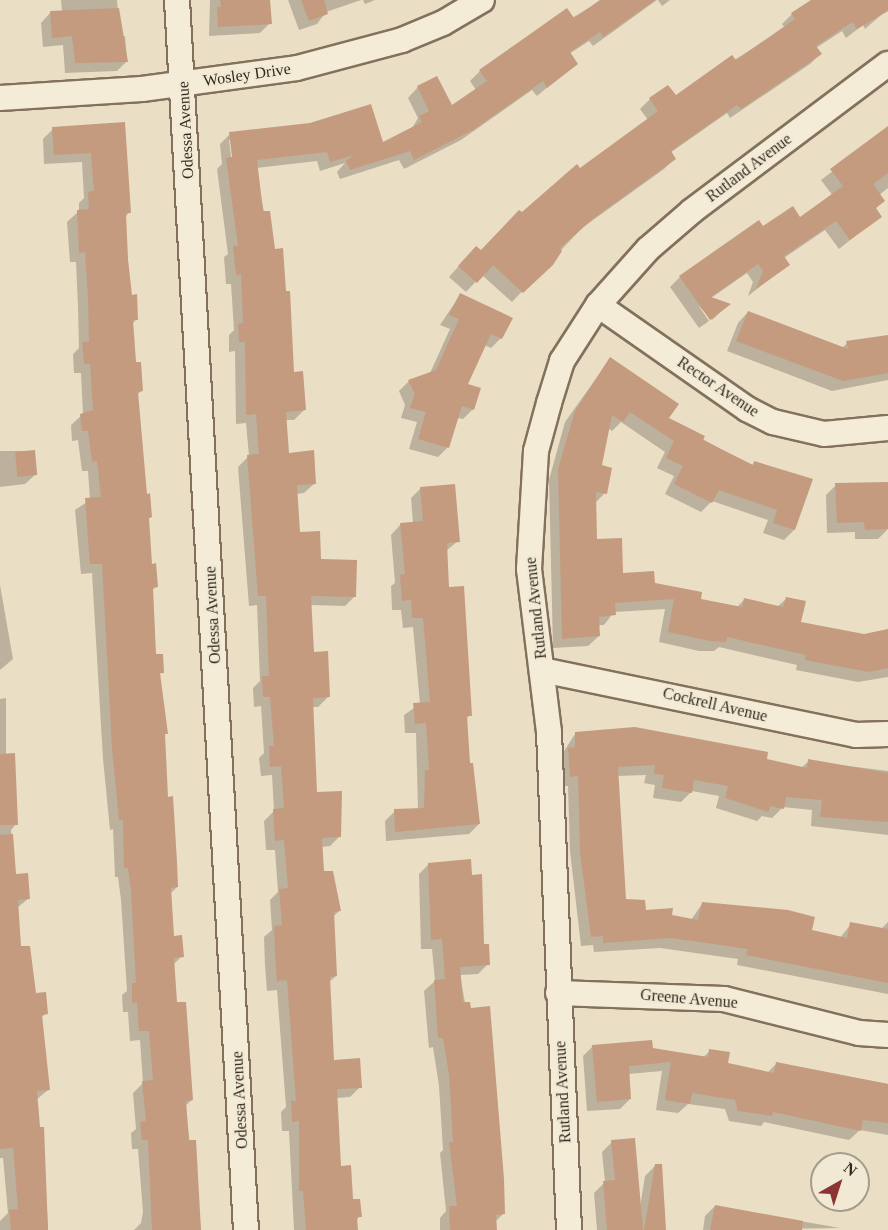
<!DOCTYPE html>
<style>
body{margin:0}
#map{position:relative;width:888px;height:1230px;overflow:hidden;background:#eadec5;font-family:"Times New Roman",serif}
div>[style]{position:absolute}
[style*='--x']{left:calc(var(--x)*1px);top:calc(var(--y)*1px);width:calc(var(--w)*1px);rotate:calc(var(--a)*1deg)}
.shadow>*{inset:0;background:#0003}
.building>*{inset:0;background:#c49b7f;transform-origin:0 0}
.roads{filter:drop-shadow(2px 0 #83715d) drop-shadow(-2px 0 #83715d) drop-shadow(0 2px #83715d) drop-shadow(0 -2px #83715d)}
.minor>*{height:24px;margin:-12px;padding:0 12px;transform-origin:12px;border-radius:12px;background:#f5ecd7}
span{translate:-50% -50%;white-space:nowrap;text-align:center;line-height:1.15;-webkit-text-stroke:4.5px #f2e9d4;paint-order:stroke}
.street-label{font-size:16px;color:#34291f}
.north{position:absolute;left:810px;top:1152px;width:60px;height:60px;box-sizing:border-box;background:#f2e9d4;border:2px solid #a69c8c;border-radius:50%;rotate:39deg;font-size:16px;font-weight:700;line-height:24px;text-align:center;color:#34291f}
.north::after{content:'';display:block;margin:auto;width:21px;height:27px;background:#8c3334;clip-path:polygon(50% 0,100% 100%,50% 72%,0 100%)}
</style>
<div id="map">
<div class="shadow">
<i style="clip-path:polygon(61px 0,117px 0,120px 36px,125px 36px,127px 61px,117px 71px,65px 73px,63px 45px,43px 47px,41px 23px,51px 12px,62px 12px)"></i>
<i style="clip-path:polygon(210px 0,269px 0,270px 23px,260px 33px,209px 36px)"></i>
<i style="clip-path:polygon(288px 0,361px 0,326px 12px,317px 24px,299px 30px)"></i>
<i style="clip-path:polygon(363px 0,375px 0,365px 4px)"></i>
<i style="clip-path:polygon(evenodd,603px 0,657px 0,593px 46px,589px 41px,569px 54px,576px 63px,537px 96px,532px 90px,461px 140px,404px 169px,399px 160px,340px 179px,337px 172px,345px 163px,320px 171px,317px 161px,256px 168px,293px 373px,304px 410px,294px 420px,286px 420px,288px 454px,315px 483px,304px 493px,296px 494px,299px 534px,355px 596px,345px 606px,310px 605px,313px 654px,328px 697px,318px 707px,312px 707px,315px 794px,340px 836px,330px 846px,321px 847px,323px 873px,339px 911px,333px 917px,336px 976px,329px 982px,333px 1062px,360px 1087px,350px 1097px,336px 1098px,339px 1168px,360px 1216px,356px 1221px,356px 1230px,294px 1230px,289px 1131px,282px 1131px,281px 1112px,286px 1107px,277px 990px,267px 991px,265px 966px,264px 937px,272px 930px,270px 900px,278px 892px,275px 850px,266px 850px,264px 821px,274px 811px,272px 775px,261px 776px,259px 758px,264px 753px,261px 706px,254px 707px,253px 688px,260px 681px,257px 605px,249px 606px,238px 467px,249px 456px,246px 423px,236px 424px,235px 351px,229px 352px,229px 335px,234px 330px,231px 284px,226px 284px,224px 257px,228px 254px,217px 169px,222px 164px,220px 144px,230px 134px,382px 144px,411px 130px,418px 118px,408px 98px,418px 87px,451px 107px,476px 90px,470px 81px,480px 71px,603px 0,229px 140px,232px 140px,235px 164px,232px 165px,229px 140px)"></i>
<i style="clip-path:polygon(658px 0,670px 0,662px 6px)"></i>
<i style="clip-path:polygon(823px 0,888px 0,888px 9px,865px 29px,863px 25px,846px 38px,842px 31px,816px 48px,820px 54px,810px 64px,730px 118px,727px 113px,670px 153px,674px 159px,664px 169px,582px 228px,512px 302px,482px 275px,466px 292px,449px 277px,466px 258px,481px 252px,521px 214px,648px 120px,640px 109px,650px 99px,676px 97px,785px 28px,782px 24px,792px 14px)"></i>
<i style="clip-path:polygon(124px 124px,129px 213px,124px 218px,131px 296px,137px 319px,132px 324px,134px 364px,141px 391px,137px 395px,145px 495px,151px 517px,147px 520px,151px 565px,156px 586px,152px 591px,154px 655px,162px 672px,159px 675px,167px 733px,163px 736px,167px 798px,177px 887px,170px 894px,173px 938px,182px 956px,173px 965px,175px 1004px,192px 1100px,185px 1106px,201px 1230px,134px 1230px,141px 1223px,143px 1212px,138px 1149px,132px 1149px,131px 1133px,136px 1129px,133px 1093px,143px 1083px,140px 1040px,130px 1041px,128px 1012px,123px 1012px,122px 995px,127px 991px,121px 900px,118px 877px,115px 877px,113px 829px,110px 830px,103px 759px,92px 573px,81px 574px,75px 510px,90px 500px,88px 471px,82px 471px,78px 440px,72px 441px,71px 425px,83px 414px,81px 373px,74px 373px,73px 354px,79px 348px,78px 307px,76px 262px,70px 262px,67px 222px,79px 211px,79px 203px,84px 198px,82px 162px,44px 164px,43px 139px,53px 129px)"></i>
<i style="clip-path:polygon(888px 129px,888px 188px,879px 195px,883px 201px,875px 209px,880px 216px,839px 249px,825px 230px,784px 258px,788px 265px,748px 296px,753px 282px,747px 273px,711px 298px,728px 305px,712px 320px,698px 305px,709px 321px,699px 328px,670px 287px,680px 277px,763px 228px,800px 220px,833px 196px,821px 180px)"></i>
<i style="clip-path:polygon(460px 295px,501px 338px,491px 348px,484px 345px,465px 385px,473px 409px,463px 419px,457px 418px,448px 447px,438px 457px,409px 449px,417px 422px,401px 418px,405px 405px,399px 391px,409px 381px,430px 373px,450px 329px,440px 325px)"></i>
<i style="clip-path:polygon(748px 312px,842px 348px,847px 343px,888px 336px,888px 380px,832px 391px,727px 351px,738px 323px)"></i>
<i style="clip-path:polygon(610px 359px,667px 419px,751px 466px,755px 462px,794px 530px,784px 540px,763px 533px,768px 520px,712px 501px,701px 512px,665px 494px,674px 476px,657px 468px,665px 452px,621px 422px,612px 431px,608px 428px,600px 466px,605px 493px,594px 504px,595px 541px,621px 575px,699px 600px,737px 607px,744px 600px,777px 607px,786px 599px,800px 623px,864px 635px,888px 631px,888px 625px,888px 677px,858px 682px,796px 670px,797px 665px,719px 647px,714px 651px,699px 651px,659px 642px,665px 609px,614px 612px,604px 625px,598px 625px,599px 636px,588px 646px,553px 648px,549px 480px,565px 422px)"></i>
<i style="clip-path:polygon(0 451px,33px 451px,36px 474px,25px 484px,0 487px)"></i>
<i style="clip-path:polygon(888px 483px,888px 529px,878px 539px,855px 539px,855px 532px,827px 533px,826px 495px,836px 485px)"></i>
<i style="clip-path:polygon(421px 488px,458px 541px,446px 551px,448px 589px,470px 715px,466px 719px,469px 765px,479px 824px,469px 834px,386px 841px,385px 821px,395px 811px,418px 810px,416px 733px,405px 733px,404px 715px,420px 704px,413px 627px,403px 628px,401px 610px,392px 610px,391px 586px,395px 583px,391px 535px,401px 524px,413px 523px,411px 498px)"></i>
<i style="clip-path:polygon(0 585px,13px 659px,0 670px)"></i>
<i style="clip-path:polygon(0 691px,0 699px,6px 698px,6px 770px,16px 824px,11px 830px,15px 875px,29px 898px,17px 908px,19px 948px,35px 995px,46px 1013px,40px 1019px,48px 1090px,36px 1100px,38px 1129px,43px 1129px,48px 1230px,0 1230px,0 1221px,8px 1213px,3px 1158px,0 1158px)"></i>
<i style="clip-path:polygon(575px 734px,801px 768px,809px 761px,888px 771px,888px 835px,811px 826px,812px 810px,783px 807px,772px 818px,762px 816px,757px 821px,716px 808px,719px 796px,692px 791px,681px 802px,653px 798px,655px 785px,644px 783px,646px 775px,617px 776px,624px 901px,645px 912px,691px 920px,702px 904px,840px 938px,851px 924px,881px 929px,888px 922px,888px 994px,737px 965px,738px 959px,660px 948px,594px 952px,593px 945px,581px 946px,570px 851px,568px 786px,560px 786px,559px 759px)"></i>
<i style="clip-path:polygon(429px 864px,482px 946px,488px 964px,478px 974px,460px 975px,503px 1214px,495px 1222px,495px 1230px,440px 1230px,440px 1218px,446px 1211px,440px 1153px,443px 1150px,439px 1086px,433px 1047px,429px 1048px,424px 991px,435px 981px,432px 949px,421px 949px,419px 874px)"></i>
<i style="clip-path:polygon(593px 1046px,702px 1058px,710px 1051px,727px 1064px,767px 1073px,777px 1063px,888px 1084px,888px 1135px,860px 1130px,849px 1140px,764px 1122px,761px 1126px,729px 1121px,725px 1109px,688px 1104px,678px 1113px,656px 1110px,662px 1071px,628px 1074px,630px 1099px,620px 1109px,587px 1111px,583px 1056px)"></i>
<i style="clip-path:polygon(612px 1142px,640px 1207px,645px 1176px,655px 1166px,665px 1230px,597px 1230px,594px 1193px,605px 1182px,602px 1152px)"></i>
<i style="clip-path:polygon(715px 1206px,840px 1228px,703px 1230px,705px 1216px)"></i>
</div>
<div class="building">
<i style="clip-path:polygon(220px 0,270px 0,272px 24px,218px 27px,217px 7px,221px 7px)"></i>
<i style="clip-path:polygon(301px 0,324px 0,328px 14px,309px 21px)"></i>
<i style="clip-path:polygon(600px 0,655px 0,603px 37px,600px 32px,570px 52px,578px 64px,547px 88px,543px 81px,473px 130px,414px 160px,410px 151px,350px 170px,346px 161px,354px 155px,330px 162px,327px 152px,257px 160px,263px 211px,270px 211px,275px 249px,283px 248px,286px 291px,290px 291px,294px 372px,303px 371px,306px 410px,286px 412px,289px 453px,314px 450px,316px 484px,297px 485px,300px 532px,320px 531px,321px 559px,357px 560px,356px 597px,311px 596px,314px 652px,328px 651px,330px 697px,313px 698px,317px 792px,342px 791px,341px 837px,322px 838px,324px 871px,333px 871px,341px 911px,334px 912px,337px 976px,330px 977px,334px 1060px,360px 1058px,362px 1088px,337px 1089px,341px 1166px,351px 1165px,353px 1199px,360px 1199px,362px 1217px,357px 1217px,358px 1230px,306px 1230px,303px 1191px,299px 1191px,299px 1121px,292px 1122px,291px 1101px,296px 1101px,287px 980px,277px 981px,275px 955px,274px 926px,282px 925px,279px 889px,288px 888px,284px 840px,275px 841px,273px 809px,284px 808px,281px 766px,270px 767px,269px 746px,274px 746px,270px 697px,263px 697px,262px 676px,269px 676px,266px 596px,258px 596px,247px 455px,259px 454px,256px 414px,246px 415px,245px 342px,239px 342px,238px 324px,243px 323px,241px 274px,236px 275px,233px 246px,238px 246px,226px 158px,232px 157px,229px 132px,310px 123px,371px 104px,383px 142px,422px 122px,419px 116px,429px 111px,417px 86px,437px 76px,452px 105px,487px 81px,479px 70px,516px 44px,567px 8px,574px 18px)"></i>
<i style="clip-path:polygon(811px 0,888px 0,888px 11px,857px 29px,852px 22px,816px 46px,822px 54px,741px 109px,737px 105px,671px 151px,676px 159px,594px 218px,560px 248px,562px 251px,553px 265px,523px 293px,493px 265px,477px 283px,458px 266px,476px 246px,481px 250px,519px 210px,522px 212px,577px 164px,580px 168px,658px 111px,649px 98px,668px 85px,676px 95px,732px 55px,736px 60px,795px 19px,791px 13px)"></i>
<i style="clip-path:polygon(119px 8px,128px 62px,75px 63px,72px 36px,52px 38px,50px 11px)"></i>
<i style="clip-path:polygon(125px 122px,131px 213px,126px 213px,128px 260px,132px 295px,137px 294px,138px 320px,133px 320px,136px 362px,141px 362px,143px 391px,138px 392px,147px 494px,150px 493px,152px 517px,149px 518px,152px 564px,156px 563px,158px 587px,153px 588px,156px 654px,163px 654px,164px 673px,160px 673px,168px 734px,165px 734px,168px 797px,173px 796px,177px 862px,178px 887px,171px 888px,174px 936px,182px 935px,184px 957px,174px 958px,177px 1002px,186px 1002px,193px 1100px,186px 1101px,189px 1140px,196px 1140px,201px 1230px,152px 1230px,148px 1140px,142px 1140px,140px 1122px,146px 1121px,142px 1081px,153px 1080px,149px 1031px,139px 1031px,137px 1002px,132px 1003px,132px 983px,136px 983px,131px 890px,128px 868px,124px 868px,123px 820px,119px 820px,112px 748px,102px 564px,90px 564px,85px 498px,101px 497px,97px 461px,92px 462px,88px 431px,82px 431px,80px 414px,93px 410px,90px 364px,84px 364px,82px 342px,89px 342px,88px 296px,85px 252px,79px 253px,77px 210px,89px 209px,88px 192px,94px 191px,91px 153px,54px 155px,52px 127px)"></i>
<i style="clip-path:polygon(888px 126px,888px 173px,873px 184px,885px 201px,876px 208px,882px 217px,850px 240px,836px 221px,784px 256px,790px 265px,756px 289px,763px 271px,758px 264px,711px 297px,731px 304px,710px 320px,679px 276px,759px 220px,763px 226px,793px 206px,800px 217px,843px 186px,830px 169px)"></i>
<i style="clip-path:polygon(460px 293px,513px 318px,502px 339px,491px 334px,468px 384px,481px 388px,474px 410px,462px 406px,449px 448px,418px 439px,426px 412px,410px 408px,415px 394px,408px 380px,436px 370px,459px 319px,449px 315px)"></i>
<i style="clip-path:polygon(748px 311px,848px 349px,846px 341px,888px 335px,888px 373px,843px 381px,736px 341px)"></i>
<i style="clip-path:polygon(610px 357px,679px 404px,669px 418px,705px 436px,703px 440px,753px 465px,754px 461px,813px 479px,795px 530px,773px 523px,777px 510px,719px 490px,712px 503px,674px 484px,683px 466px,666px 458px,674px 441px,630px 412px,623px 422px,612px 415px,602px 465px,612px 468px,607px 494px,596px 492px,597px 539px,622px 538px,623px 573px,654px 571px,655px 583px,702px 592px,701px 599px,742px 607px,744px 598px,783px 607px,786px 597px,806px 601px,801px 622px,864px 634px,888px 629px,888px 668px,869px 672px,805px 660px,806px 655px,727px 637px,726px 642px,710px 641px,668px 632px,674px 599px,615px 603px,616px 615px,599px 617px,600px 636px,562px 639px,558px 469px,575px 411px)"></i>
<i style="left:35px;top:450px;width:25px;height:20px;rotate:85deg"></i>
<i style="clip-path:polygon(888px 482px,888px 529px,865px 530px,864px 522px,837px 523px,835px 483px)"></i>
<i style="clip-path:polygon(455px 484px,460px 542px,447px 543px,449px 587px,464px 586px,472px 716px,467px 716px,470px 763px,473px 763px,480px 824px,395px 832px,394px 809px,424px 808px,425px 770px,429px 770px,426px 723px,415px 724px,413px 703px,430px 702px,423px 618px,412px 618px,411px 600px,402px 601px,400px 575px,405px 574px,400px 523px,423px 521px,420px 487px)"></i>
<i style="clip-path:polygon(635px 727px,768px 752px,767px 759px,807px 768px,808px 759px,888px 773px,888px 822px,820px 817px,822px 800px,786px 797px,784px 809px,770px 806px,769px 812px,725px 798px,728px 786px,694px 780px,692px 793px,662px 788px,664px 775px,654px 774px,655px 765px,618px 767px,626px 899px,645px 900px,646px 910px,673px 908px,672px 915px,698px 920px,702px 902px,788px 910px,815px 917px,812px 930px,847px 938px,850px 922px,888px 929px,888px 983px,746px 955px,748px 949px,671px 938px,603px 943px,603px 936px,591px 937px,580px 852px,578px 776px,570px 777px,568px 748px,575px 747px,575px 732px)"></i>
<i style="clip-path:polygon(15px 753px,18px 825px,0 825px,0 754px)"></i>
<i style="clip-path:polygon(13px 834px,16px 874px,28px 873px,30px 899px,18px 900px,21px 946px,30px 946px,36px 993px,46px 992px,48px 1014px,42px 1015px,50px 1090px,37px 1091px,40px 1127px,44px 1127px,48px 1230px,11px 1230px,9px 1210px,18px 1209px,13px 1148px,0 1149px,0 835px)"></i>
<i style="clip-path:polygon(471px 859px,472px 875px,482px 874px,484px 944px,489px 944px,490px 965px,460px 967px,463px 1002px,470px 1002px,471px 1008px,490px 1006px,504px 1179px,505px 1214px,496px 1215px,497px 1230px,450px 1230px,449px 1206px,457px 1206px,449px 1142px,453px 1142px,449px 1075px,443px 1038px,438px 1038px,434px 980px,445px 979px,442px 939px,431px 940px,428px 863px)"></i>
<i style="clip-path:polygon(652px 1040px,653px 1048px,708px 1057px,709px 1049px,730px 1052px,728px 1063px,774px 1073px,776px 1062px,888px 1084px,888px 1123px,863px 1120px,861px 1131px,773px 1112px,772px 1116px,738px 1111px,735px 1100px,692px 1093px,690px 1104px,665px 1100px,671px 1062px,629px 1066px,631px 1099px,597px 1102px,592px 1045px)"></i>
<i style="clip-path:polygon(635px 1138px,643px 1230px,607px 1230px,603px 1181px,615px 1180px,611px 1140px)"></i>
<i style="clip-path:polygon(655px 1164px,662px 1164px,666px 1230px,644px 1230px)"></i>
<i style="clip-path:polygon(715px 1205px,803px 1221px,802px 1230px,710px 1230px)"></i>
</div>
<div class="roads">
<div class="minor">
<i style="--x:177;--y:0;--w:1232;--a:86.79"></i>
<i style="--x:0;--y:98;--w:142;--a:-3.6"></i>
<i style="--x:142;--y:89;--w:156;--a:-7.7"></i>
<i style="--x:297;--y:68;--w:109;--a:-14.9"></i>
<i style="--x:402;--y:40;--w:44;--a:-22.5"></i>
<i style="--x:443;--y:23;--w:45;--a:-30.5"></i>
<i style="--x:598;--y:305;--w:182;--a:34.9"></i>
<i style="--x:747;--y:409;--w:29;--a:27"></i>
<i style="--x:773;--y:422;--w:52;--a:13.2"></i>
<i style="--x:824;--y:434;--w:64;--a:-5.4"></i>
<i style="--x:542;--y:670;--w:321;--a:11.7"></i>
<i style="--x:856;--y:735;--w:32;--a:-2"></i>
<i style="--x:558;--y:993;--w:166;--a:2.1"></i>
<i style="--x:724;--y:999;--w:139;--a:14.1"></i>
<i style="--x:859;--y:1033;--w:29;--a:4"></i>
<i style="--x:569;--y:1230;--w:498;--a:-92.3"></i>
<i style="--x:549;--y:732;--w:164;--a:-97"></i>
<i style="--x:529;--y:569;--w:118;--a:-86.6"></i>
<i style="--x:536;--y:451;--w:50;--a:-74.8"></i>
<i style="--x:549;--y:403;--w:44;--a:-72.8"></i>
<i style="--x:562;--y:361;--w:67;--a:-57.3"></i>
<i style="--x:598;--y:305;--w:75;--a:-48.2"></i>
<i style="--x:648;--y:249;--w:58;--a:-40.8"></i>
<i style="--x:692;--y:211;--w:245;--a:-36.9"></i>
</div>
</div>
<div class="street-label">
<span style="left:247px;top:75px;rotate:-8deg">Wosley Drive</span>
<span style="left:186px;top:130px;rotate:-93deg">Odessa Avenue</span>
<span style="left:749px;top:168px;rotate:-37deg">Rutland Avenue</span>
<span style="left:718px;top:387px;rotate:34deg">Rector Avenue</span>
<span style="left:536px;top:608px;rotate:-96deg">Rutland Avenue</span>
<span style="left:213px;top:615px;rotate:-93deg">Odessa Avenue</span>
<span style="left:715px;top:705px;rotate:13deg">Cockrell Avenue</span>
<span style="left:689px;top:999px;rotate:5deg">Greene Avenue</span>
<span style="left:563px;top:1092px;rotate:-93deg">Rutland Avenue</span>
<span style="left:240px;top:1100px;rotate:-93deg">Odessa Avenue</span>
</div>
<div class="north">N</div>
</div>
